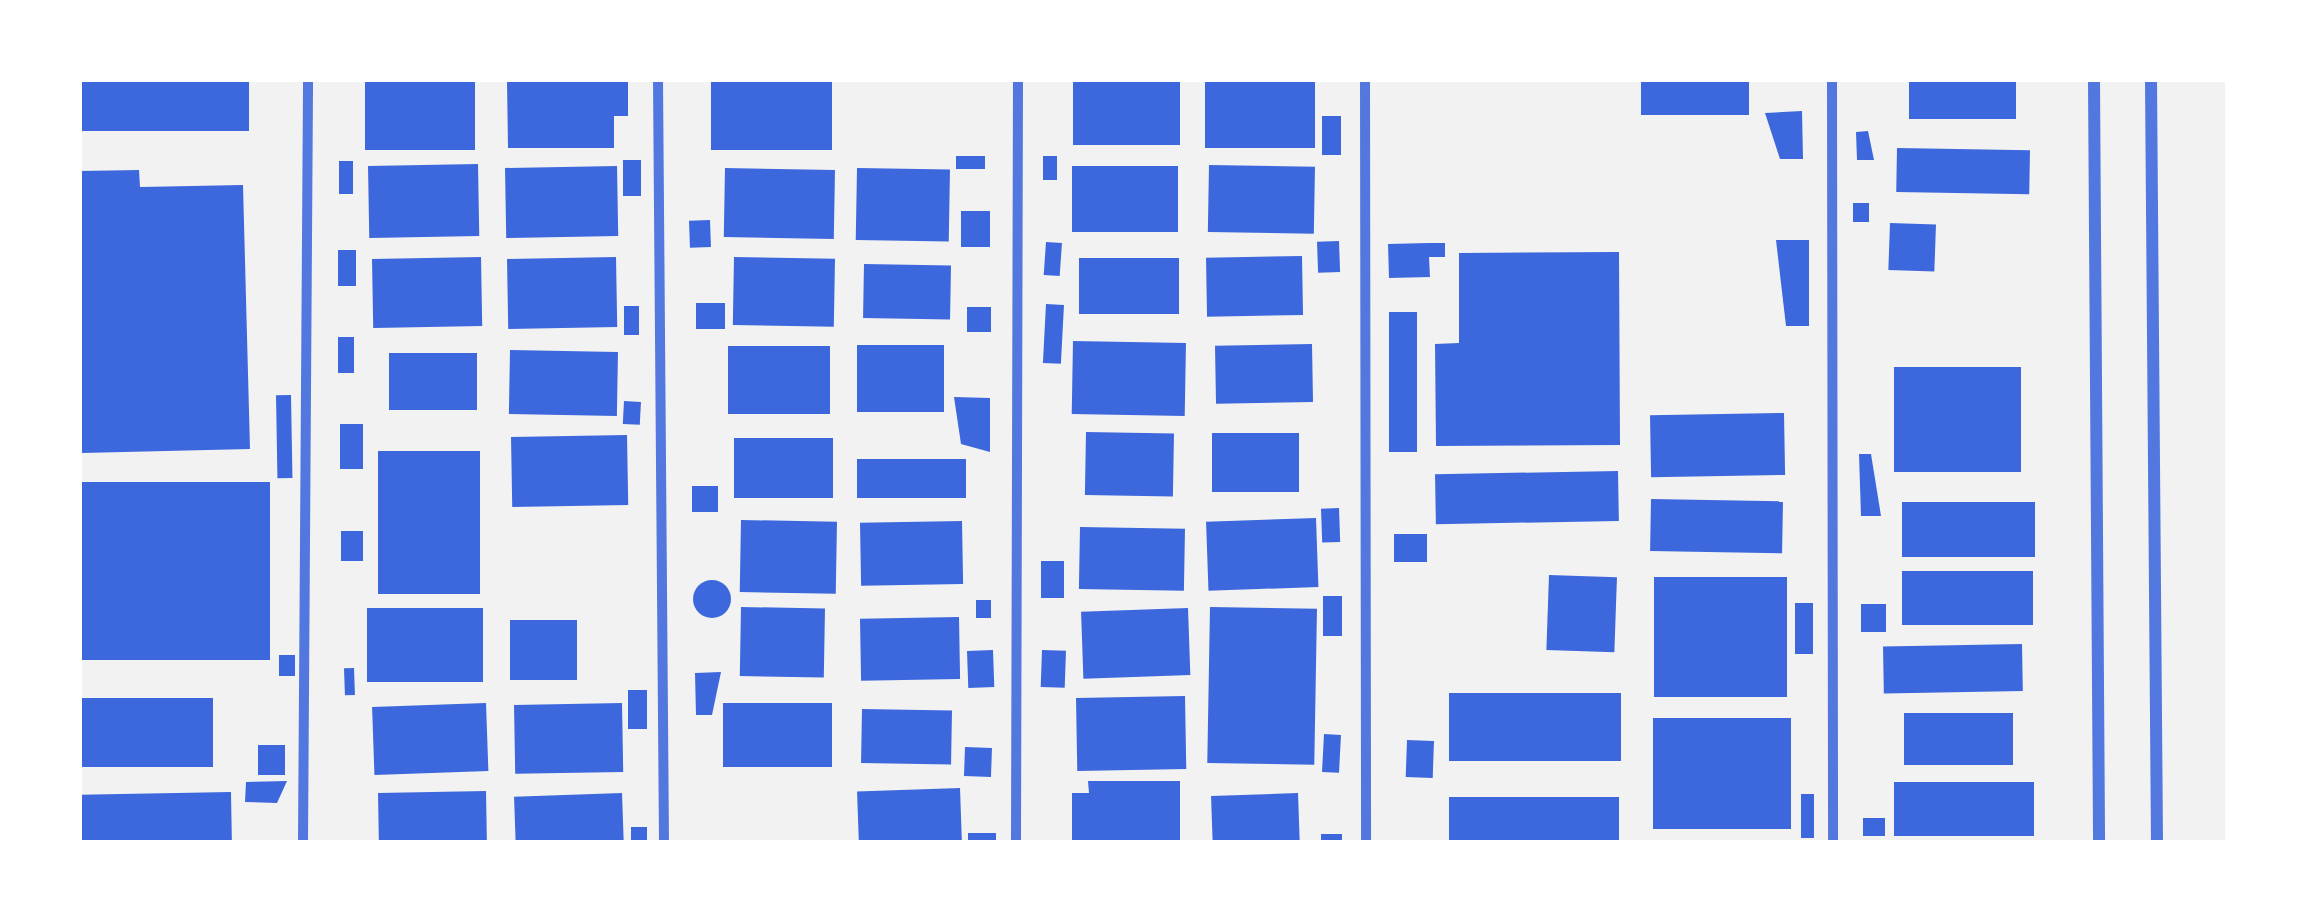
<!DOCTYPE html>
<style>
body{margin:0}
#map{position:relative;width:2307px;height:922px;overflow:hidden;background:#f2f2f2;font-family:Montserrat,sans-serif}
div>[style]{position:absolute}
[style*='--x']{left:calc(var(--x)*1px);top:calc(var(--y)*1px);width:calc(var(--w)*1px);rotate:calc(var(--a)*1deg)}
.building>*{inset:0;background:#3d67dc;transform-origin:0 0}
.round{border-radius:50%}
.minor>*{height:10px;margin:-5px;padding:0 5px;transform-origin:5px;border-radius:5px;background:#5277de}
.tertiary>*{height:12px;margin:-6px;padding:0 6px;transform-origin:6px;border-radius:6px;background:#5277de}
span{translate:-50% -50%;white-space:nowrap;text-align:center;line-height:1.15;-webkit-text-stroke:9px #fff;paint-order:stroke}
.frame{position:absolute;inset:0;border:82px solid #fff;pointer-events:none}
</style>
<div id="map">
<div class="building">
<i style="left:80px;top:80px;width:169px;height:51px"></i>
<i style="left:365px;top:80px;width:110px;height:70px"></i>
<i style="clip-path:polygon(628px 80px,628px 116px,614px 116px,614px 148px,508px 148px,507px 81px)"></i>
<i style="left:711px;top:80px;width:121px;height:70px"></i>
<i style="left:1073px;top:80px;width:107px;height:65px"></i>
<i style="left:1205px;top:80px;width:110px;height:68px"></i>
<i style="left:1641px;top:80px;width:108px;height:35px"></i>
<i style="left:1909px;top:80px;width:107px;height:39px"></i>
<i style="clip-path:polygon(1802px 111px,1803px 159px,1780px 159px,1765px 113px)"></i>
<i style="left:1322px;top:116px;width:19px;height:39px"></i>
<i style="clip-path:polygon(1868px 131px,1874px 160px,1857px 160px,1856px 132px)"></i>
<i style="left:1897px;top:148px;width:133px;height:44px;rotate:1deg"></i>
<i style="left:985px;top:156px;width:13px;height:29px;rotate:90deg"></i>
<i style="left:1043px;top:156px;width:14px;height:24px"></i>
<i style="left:623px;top:160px;width:18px;height:36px"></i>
<i style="left:339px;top:161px;width:14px;height:33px"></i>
<i style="left:478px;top:164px;width:72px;height:110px;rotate:89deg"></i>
<i style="left:1209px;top:165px;width:106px;height:67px;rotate:1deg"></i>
<i style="left:617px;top:166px;width:70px;height:112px;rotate:89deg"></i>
<i style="left:1072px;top:166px;width:106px;height:66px"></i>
<i style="left:725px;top:168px;width:110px;height:69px;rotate:1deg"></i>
<i style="left:857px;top:168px;width:93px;height:72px;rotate:1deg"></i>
<i style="clip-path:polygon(139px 170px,140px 187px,243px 185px,250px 449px,82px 453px,80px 171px)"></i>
<i style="left:1853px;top:203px;width:16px;height:19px"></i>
<i style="left:961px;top:211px;width:29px;height:36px"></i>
<i style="left:710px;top:220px;width:27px;height:21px;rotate:88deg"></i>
<i style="left:1890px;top:223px;width:46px;height:47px;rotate:2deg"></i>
<i style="clip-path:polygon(1776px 240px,1809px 240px,1809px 326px,1786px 326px)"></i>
<i style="left:1339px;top:241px;width:31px;height:22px;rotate:88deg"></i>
<i style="left:1046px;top:242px;width:16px;height:33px;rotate:4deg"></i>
<i style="clip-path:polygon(1429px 243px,1445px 243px,1445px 257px,1429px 257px,1430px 277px,1389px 278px,1388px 244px)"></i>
<i style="left:338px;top:250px;width:18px;height:36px"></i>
<i style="clip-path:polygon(1619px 252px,1620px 445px,1436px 446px,1435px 344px,1459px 343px,1459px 253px)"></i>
<i style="left:1302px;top:256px;width:59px;height:96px;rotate:89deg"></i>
<i style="left:481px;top:257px;width:69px;height:109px;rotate:89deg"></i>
<i style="left:616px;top:257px;width:70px;height:109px;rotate:89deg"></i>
<i style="left:734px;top:257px;width:101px;height:68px;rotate:1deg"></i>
<i style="left:1079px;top:258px;width:100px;height:56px"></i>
<i style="left:864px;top:264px;width:87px;height:54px;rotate:1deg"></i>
<i style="left:696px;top:303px;width:29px;height:26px"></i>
<i style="left:1046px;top:304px;width:18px;height:59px;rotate:3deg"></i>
<i style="left:624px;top:306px;width:15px;height:29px"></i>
<i style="left:967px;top:307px;width:24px;height:25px"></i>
<i style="left:1389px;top:312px;width:28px;height:140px"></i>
<i style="left:338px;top:337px;width:16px;height:36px"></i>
<i style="left:1073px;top:341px;width:113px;height:73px;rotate:1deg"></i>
<i style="left:1312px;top:344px;width:58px;height:97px;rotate:89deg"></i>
<i style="left:944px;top:345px;width:67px;height:87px;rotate:90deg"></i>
<i style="left:728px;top:346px;width:102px;height:68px"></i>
<i style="left:510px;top:350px;width:108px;height:64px;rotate:1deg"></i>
<i style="left:389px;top:353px;width:88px;height:57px"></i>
<i style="left:1894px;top:367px;width:127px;height:105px"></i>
<i style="left:291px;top:395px;width:83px;height:15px;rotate:89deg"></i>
<i style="clip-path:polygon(954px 397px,990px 398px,990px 452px,961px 444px)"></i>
<i style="left:624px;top:401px;width:17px;height:23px;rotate:3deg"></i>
<i style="left:1784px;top:413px;width:62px;height:134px;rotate:89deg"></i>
<i style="left:340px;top:424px;width:23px;height:45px"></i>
<i style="left:1086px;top:432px;width:88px;height:63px;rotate:1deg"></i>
<i style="left:1212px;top:433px;width:87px;height:59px"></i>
<i style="left:627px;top:435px;width:70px;height:116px;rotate:89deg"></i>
<i style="left:734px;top:438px;width:99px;height:60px"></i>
<i style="left:378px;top:451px;width:102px;height:143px"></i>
<i style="clip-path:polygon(1859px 454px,1871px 454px,1881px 516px,1861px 516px)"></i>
<i style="left:966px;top:459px;width:39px;height:109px;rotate:90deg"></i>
<i style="left:1618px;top:471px;width:50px;height:183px;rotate:89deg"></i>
<i style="left:82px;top:482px;width:188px;height:178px"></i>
<i style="left:692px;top:486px;width:26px;height:26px"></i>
<i style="left:1651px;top:499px;width:132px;height:52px;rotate:1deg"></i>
<i style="left:1902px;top:502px;width:133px;height:55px"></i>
<i style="left:1339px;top:508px;width:34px;height:18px;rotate:88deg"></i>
<i style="left:1316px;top:518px;width:69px;height:110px;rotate:88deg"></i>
<i style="left:741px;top:520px;width:96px;height:72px;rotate:1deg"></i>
<i style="left:962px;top:521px;width:63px;height:102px;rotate:89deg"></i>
<i style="left:1080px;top:527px;width:105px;height:62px;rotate:1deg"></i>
<i style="left:341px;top:531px;width:22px;height:30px"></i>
<i style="left:1394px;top:534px;width:33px;height:28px"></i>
<i style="left:1041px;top:561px;width:23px;height:37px"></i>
<i style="left:1902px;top:571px;width:131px;height:54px"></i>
<i style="left:1549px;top:575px;width:68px;height:75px;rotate:2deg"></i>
<i style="left:1654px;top:577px;width:133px;height:120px"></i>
<i class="round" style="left:693px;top:580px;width:38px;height:38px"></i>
<i style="left:1323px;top:596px;width:19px;height:40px"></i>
<i style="left:976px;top:600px;width:15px;height:18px"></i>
<i style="left:1795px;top:603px;width:18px;height:51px"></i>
<i style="left:1861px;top:604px;width:25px;height:28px"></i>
<i style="left:741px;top:607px;width:84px;height:69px;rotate:1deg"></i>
<i style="left:1210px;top:607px;width:107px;height:156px;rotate:1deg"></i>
<i style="left:483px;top:608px;width:74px;height:116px;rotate:90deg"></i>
<i style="left:1188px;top:608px;width:67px;height:107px;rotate:88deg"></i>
<i style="left:959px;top:617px;width:62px;height:99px;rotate:89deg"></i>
<i style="left:510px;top:620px;width:67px;height:60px"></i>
<i style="left:2022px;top:644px;width:47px;height:139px;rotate:89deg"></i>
<i style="left:993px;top:650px;width:37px;height:26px;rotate:88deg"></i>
<i style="left:1042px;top:650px;width:24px;height:37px;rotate:2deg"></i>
<i style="left:295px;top:655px;width:21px;height:16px;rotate:90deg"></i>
<i style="left:354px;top:668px;width:27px;height:10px;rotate:88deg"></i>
<i style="clip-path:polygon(721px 672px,712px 715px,696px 715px,695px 673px)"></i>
<i style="left:628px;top:690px;width:19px;height:39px"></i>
<i style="left:1449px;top:693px;width:172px;height:68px"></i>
<i style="left:1185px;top:696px;width:73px;height:109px;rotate:89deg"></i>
<i style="left:80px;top:698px;width:133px;height:69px"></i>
<i style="left:486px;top:703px;width:68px;height:114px;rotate:88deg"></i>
<i style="left:622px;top:703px;width:69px;height:108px;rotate:89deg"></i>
<i style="left:832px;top:703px;width:64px;height:109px;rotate:90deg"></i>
<i style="left:862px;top:709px;width:90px;height:54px;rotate:1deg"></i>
<i style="left:1904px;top:713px;width:109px;height:52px"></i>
<i style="left:1653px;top:718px;width:138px;height:111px"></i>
<i style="left:1324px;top:734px;width:17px;height:38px;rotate:3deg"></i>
<i style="left:1407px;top:740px;width:27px;height:37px;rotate:2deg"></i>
<i style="left:258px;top:745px;width:27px;height:30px"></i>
<i style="left:965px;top:747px;width:27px;height:29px;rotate:2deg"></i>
<i style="clip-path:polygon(287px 781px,277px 803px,245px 802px,246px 782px)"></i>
<i style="clip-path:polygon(1088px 781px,1180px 781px,1180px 842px,1072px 842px,1072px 793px,1089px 793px)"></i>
<i style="left:1894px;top:782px;width:140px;height:54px"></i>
<i style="left:960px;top:788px;width:54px;height:103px;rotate:88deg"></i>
<i style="left:486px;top:791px;width:51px;height:108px;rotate:89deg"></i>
<i style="left:231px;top:792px;width:50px;height:151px;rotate:89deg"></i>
<i style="left:622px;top:793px;width:49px;height:108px;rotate:88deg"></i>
<i style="left:1298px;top:793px;width:49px;height:87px;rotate:88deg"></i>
<i style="left:1801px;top:794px;width:13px;height:44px"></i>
<i style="left:1449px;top:797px;width:170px;height:45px"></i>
<i style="left:1863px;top:818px;width:22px;height:18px"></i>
<i style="left:631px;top:827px;width:16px;height:15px"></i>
<i style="left:968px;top:833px;width:28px;height:9px"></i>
<i style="left:1321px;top:834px;width:21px;height:8px"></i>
</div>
<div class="minor">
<i style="--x:658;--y:80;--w:762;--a:89.55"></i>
<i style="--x:1365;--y:80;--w:762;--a:89.92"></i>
<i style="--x:1832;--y:80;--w:762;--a:89.92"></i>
<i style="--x:303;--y:842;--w:762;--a:-89.62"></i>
<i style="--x:1016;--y:842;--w:762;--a:-89.85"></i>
</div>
<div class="tertiary">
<i style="--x:2094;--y:80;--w:762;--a:89.62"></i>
<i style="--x:2151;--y:80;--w:762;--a:89.55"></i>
</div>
<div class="frame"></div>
</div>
